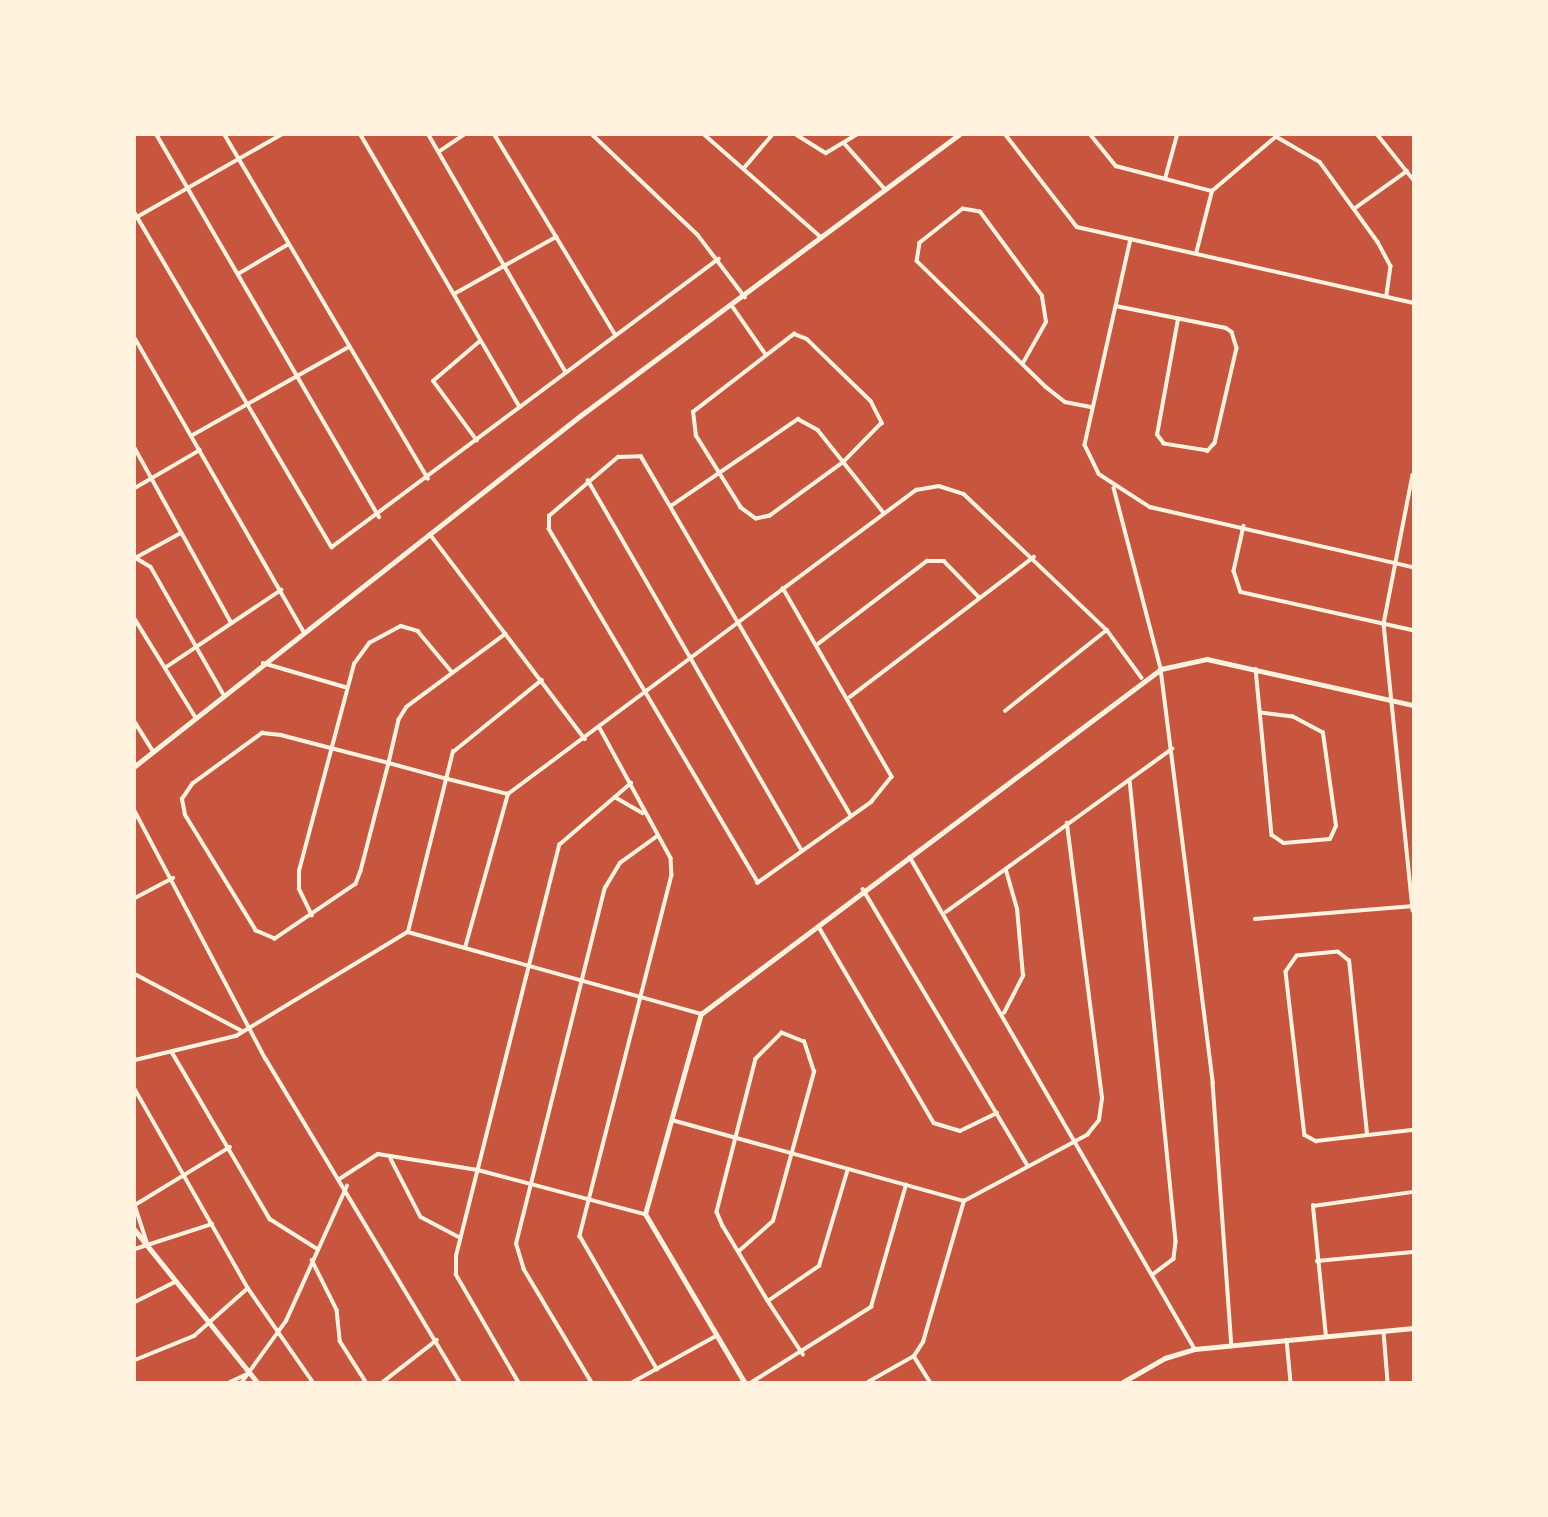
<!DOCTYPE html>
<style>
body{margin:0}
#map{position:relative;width:1548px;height:1517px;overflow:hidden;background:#c8553d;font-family:Inter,sans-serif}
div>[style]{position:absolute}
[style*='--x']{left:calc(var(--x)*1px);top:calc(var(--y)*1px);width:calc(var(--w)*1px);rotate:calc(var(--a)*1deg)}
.minor>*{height:3.5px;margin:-1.75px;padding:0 1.75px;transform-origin:1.75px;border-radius:1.75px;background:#fff3e0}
.tertiary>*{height:4.5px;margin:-2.25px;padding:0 2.25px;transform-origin:2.25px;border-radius:2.25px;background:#fff3e0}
span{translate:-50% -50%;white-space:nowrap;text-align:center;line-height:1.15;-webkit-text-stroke:7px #fff3e0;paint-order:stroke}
.frame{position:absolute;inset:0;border:136px solid #fff3e0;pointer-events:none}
</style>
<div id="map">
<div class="minor">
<i style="--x:157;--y:135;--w:442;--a:59.8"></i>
<i style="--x:225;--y:135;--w:399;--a:59.4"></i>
<i style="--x:361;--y:135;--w:315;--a:59.7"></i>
<i style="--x:429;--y:135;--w:274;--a:60"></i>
<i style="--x:495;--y:135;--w:232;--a:58.9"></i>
<i style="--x:593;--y:135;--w:145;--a:43.6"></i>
<i style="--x:698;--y:235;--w:78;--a:52.8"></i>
<i style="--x:705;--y:135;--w:154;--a:41.3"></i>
<i style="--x:797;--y:135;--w:34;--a:32"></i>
<i style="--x:826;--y:153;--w:35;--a:-31"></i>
<i style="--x:1006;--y:135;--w:116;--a:52.3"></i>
<i style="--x:1077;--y:227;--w:344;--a:12.7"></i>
<i style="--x:1091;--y:135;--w:40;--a:51"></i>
<i style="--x:1116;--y:166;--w:99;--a:14.6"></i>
<i style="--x:1378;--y:135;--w:56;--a:51.5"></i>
<i style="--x:1277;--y:137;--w:50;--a:30.2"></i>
<i style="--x:1320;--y:162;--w:99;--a:54.1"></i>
<i style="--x:1378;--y:242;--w:27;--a:62"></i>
<i style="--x:1391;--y:266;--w:30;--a:98"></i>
<i style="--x:845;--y:144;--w:60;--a:48.4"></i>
<i style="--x:440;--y:151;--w:29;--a:-34"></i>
<i style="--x:745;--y:167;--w:42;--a:-49.8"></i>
<i style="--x:1165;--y:179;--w:46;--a:-74.7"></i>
<i style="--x:1354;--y:209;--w:65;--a:-35.6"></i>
<i style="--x:135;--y:213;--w:388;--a:59.5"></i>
<i style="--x:332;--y:547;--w:482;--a:-36.7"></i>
<i style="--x:137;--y:217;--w:166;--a:-29.7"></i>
<i style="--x:1131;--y:239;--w:211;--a:102.6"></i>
<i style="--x:1085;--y:445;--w:32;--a:64"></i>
<i style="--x:1099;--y:474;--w:61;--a:32.9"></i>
<i style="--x:1150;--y:507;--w:270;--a:12.9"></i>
<i style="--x:1196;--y:254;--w:65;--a:-75.7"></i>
<i style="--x:1212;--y:191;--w:87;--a:-40.3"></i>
<i style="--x:238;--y:274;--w:57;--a:-30.6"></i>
<i style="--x:454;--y:294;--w:117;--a:-29.2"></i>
<i style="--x:1116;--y:306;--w:112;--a:11.3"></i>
<i style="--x:1226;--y:328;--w:7;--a:34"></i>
<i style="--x:1232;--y:332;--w:17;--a:73"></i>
<i style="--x:1237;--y:348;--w:98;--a:103"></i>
<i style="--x:1215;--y:443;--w:11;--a:131"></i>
<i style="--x:1208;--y:451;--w:45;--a:-171"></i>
<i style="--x:1164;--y:444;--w:11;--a:-128"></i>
<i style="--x:1157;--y:435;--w:118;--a:-79.7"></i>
<i style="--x:733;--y:307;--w:56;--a:55.2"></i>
<i style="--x:794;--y:334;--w:14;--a:21"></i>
<i style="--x:807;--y:339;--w:89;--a:44.1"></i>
<i style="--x:871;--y:401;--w:25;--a:63"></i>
<i style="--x:882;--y:423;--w:54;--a:134.3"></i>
<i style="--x:844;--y:462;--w:92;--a:143.9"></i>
<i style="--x:770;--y:516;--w:14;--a:168"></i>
<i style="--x:756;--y:519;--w:19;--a:-144"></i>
<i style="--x:741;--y:508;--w:85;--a:-122"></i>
<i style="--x:696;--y:436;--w:24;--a:-97"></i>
<i style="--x:693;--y:412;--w:128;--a:-37.7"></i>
<i style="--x:135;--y:338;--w:337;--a:60.1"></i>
<i style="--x:1023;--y:363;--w:47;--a:-60.7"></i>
<i style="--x:1046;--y:322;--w:26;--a:-99"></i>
<i style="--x:1042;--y:296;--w:104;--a:-126.4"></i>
<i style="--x:980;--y:212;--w:17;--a:-170"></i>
<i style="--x:963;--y:209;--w:55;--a:141.7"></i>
<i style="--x:920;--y:243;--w:18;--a:99"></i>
<i style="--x:917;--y:261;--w:180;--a:44.3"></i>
<i style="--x:1046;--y:387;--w:24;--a:38"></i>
<i style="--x:1065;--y:402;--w:26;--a:11"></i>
<i style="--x:191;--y:436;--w:179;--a:-29.4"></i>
<i style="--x:477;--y:441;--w:74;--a:-126.3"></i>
<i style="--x:433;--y:381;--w:62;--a:-40.4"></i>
<i style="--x:135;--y:448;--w:199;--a:61.1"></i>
<i style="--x:1413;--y:475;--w:152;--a:101"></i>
<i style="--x:1384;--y:624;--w:288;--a:84.2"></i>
<i style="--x:588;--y:480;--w:427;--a:60"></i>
<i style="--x:135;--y:488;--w:75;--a:-30.3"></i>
<i style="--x:1114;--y:488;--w:187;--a:75.4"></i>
<i style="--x:1161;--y:669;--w:417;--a:82.8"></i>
<i style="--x:1213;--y:1083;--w:264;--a:85.9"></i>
<i style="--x:671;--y:506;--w:154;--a:-34.4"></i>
<i style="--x:798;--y:419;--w:23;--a:29"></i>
<i style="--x:818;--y:430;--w:106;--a:51.5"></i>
<i style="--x:1244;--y:526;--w:46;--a:102.5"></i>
<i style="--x:1234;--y:571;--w:22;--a:72"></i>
<i style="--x:1241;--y:592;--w:176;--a:12.5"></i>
<i style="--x:430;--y:534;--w:257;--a:52.9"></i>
<i style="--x:137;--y:557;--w:48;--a:-28.7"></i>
<i style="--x:136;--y:558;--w:17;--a:31"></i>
<i style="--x:151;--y:567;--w:145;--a:60.3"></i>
<i style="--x:783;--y:588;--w:218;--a:60"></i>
<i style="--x:892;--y:777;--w:32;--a:129"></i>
<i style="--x:872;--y:802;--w:140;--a:144.6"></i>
<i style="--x:758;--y:883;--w:411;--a:-120.6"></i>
<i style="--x:549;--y:529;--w:13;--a:-90"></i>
<i style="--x:549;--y:516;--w:91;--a:-40.5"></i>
<i style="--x:618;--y:457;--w:23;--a:-2"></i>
<i style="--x:641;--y:456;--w:416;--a:59.7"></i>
<i style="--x:135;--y:619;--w:114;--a:58.3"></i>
<i style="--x:506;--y:634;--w:123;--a:143.6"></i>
<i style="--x:407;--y:707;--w:15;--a:122"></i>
<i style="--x:399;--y:720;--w:44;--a:103.1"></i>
<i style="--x:389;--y:763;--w:112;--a:104.5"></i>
<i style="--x:361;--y:871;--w:14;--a:111"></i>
<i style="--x:356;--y:884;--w:98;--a:145.8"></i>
<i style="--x:275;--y:939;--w:21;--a:-157"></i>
<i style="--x:256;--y:931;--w:136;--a:-121.5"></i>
<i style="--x:185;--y:815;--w:16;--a:-101"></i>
<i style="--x:182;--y:799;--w:18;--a:-56"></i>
<i style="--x:192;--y:784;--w:87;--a:-36.1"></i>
<i style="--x:262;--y:733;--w:19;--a:6"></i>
<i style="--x:281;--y:735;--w:52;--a:14.6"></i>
<i style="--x:331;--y:748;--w:60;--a:14.5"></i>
<i style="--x:389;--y:763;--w:57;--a:15.3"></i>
<i style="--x:444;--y:778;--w:66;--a:14"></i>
<i style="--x:818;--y:644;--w:137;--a:-37.3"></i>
<i style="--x:927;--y:561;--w:17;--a:0"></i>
<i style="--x:944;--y:561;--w:50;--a:45.8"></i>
<i style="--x:263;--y:663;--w:85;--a:16.3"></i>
<i style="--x:165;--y:668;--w:140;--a:-33.9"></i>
<i style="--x:1256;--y:669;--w:167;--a:84.5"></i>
<i style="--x:1272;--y:835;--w:14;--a:34"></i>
<i style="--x:1284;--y:843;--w:46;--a:-5"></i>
<i style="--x:1330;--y:839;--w:14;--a:-65"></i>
<i style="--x:1336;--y:826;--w:94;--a:-98"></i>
<i style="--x:1323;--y:733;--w:34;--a:-152"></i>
<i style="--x:1293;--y:717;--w:32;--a:-173"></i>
<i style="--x:850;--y:697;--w:231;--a:-37.3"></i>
<i style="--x:1005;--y:711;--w:130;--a:-38.5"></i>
<i style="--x:135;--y:722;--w:34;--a:58"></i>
<i style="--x:600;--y:728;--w:148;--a:61.4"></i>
<i style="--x:671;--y:858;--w:17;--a:87"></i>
<i style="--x:672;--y:875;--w:373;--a:104.3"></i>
<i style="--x:580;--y:1236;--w:154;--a:59.9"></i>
<i style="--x:1130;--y:780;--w:464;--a:84.3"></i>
<i style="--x:1176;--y:1242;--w:17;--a:97"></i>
<i style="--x:1174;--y:1259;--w:25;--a:143"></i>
<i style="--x:615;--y:797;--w:32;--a:30"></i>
<i style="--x:135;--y:811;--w:280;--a:62.2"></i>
<i style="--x:266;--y:1059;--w:377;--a:59"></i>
<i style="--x:910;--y:857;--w:569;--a:59.92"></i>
<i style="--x:863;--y:889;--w:322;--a:59.2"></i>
<i style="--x:135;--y:898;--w:43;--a:-27.8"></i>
<i style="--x:946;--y:912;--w:279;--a:-35.8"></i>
<i style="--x:312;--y:916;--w:30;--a:-116"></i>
<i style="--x:299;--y:889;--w:18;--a:-90"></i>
<i style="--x:299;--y:871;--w:214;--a:-75.1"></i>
<i style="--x:354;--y:664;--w:26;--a:-54"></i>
<i style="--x:369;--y:643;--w:36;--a:-28"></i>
<i style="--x:401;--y:626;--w:18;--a:16"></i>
<i style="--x:418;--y:631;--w:53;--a:50.3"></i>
<i style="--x:1255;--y:919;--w:159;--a:-4.7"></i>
<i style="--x:819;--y:927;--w:227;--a:59.6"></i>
<i style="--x:934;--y:1123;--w:27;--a:17"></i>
<i style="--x:960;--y:1131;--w:41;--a:-25.9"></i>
<i style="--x:408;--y:932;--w:186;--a:-76"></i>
<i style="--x:453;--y:752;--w:114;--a:-39"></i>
<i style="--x:465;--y:948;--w:160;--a:-74.4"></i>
<i style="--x:508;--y:794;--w:509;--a:-36.69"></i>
<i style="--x:916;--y:490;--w:23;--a:-10"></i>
<i style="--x:939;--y:486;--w:26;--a:18"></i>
<i style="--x:964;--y:494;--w:197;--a:43.6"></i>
<i style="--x:1107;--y:630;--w:59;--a:53.9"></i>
<i style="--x:135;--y:974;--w:121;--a:28"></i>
<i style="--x:1004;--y:1013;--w:42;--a:-62.8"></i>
<i style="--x:1023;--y:976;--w:67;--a:-95.1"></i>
<i style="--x:1017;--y:909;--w:40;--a:-106"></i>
<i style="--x:172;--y:1052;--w:194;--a:59.6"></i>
<i style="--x:270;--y:1219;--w:54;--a:32.2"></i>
<i style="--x:135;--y:1060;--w:104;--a:-13.4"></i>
<i style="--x:236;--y:1036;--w:201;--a:-31.2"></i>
<i style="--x:408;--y:932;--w:304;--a:15.6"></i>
<i style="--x:135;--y:1089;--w:229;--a:60.4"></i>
<i style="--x:248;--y:1288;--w:114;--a:55.3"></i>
<i style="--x:672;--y:1120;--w:303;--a:15.5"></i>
<i style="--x:1367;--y:1134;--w:174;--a:-95.9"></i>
<i style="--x:1349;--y:961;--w:14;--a:-141"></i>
<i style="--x:1338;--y:952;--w:41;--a:174.4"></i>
<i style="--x:1297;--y:956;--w:19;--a:125"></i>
<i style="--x:1286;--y:972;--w:164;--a:83.4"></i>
<i style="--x:1305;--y:1135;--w:13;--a:29"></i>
<i style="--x:1316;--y:1141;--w:98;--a:-6.5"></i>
<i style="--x:391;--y:1159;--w:65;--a:62.7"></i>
<i style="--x:421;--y:1217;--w:43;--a:27.8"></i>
<i style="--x:341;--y:1178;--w:44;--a:-33"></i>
<i style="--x:378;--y:1154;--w:101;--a:9.1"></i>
<i style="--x:478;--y:1170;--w:173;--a:14.8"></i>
<i style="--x:135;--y:1205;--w:111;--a:-31.4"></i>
<i style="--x:135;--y:1205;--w:40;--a:72"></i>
<i style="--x:135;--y:1249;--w:81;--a:-18"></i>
<i style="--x:739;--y:1251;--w:45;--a:-41.4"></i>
<i style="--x:773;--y:1221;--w:155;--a:-74.6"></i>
<i style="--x:814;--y:1072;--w:32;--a:-108"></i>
<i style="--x:804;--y:1042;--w:24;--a:-158"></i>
<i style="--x:782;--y:1033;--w:37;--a:135"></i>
<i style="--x:756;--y:1059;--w:158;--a:104.3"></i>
<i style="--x:717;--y:1212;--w:15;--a:67"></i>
<i style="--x:723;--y:1226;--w:87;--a:59"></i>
<i style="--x:768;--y:1301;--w:64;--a:56.6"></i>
<i style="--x:312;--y:1260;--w:56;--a:63.4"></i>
<i style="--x:337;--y:1310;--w:31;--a:84"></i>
<i style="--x:340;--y:1341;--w:49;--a:57.6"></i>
<i style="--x:1317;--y:1261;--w:96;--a:-5.4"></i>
<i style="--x:768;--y:1301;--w:62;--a:-34.5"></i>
<i style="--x:819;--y:1266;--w:101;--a:-73.4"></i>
<i style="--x:135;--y:1302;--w:45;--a:-26.6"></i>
<i style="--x:1384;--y:1332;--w:50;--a:85.4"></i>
<i style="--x:1326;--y:1337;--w:132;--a:-95.7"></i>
<i style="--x:1313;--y:1206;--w:101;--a:-8"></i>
<i style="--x:1287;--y:1340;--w:42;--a:84.6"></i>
<i style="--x:914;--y:1356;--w:31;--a:58"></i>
<i style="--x:135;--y:1360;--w:64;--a:-22.1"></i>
<i style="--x:194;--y:1336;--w:72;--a:-41.6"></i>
<i style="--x:230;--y:1382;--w:19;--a:-25"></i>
<i style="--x:242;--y:1382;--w:75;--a:-54.2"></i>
<i style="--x:286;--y:1321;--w:148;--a:-65.7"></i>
<i style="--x:383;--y:1382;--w:68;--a:-37.9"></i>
<i style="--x:518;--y:1382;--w:124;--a:-120.1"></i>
<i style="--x:456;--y:1275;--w:19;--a:-90"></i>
<i style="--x:456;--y:1256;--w:424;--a:-75.9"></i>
<i style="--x:559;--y:845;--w:95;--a:-40.7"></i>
<i style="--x:591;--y:1382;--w:131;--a:-120.9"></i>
<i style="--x:524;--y:1270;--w:27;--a:-107"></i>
<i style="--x:516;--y:1244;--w:367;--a:-76"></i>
<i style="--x:605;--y:888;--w:29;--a:-59"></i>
<i style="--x:620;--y:863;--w:44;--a:-35.8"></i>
<i style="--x:633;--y:1382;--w:95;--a:-29"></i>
<i style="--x:752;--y:1382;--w:141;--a:-32.2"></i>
<i style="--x:871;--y:1307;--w:127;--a:-74"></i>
<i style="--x:868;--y:1382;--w:53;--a:-29.5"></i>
<i style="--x:914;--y:1356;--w:17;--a:-57"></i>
<i style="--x:923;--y:1342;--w:147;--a:-73.8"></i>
<i style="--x:964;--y:1201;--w:140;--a:-28.2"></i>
<i style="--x:1087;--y:1135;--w:19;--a:-51"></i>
<i style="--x:1099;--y:1120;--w:22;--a:-82"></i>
<i style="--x:1102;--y:1098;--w:277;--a:-97.3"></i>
</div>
<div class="tertiary">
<i style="--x:135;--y:766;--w:566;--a:-38.19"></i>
<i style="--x:580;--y:416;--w:472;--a:-36.6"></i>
<i style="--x:135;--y:1230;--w:195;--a:51.2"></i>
<i style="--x:744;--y:1382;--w:195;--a:-120.5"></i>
<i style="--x:645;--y:1214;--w:208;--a:-74.4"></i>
<i style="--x:701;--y:1014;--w:575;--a:-36.87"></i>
<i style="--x:1161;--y:669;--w:47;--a:-12.3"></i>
<i style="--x:1207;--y:659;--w:211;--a:12.6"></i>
<i style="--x:1123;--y:1382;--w:48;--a:-29.7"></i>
<i style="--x:1165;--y:1358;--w:31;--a:-17"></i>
<i style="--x:1195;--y:1349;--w:219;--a:-5.5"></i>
</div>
<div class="frame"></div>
</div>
